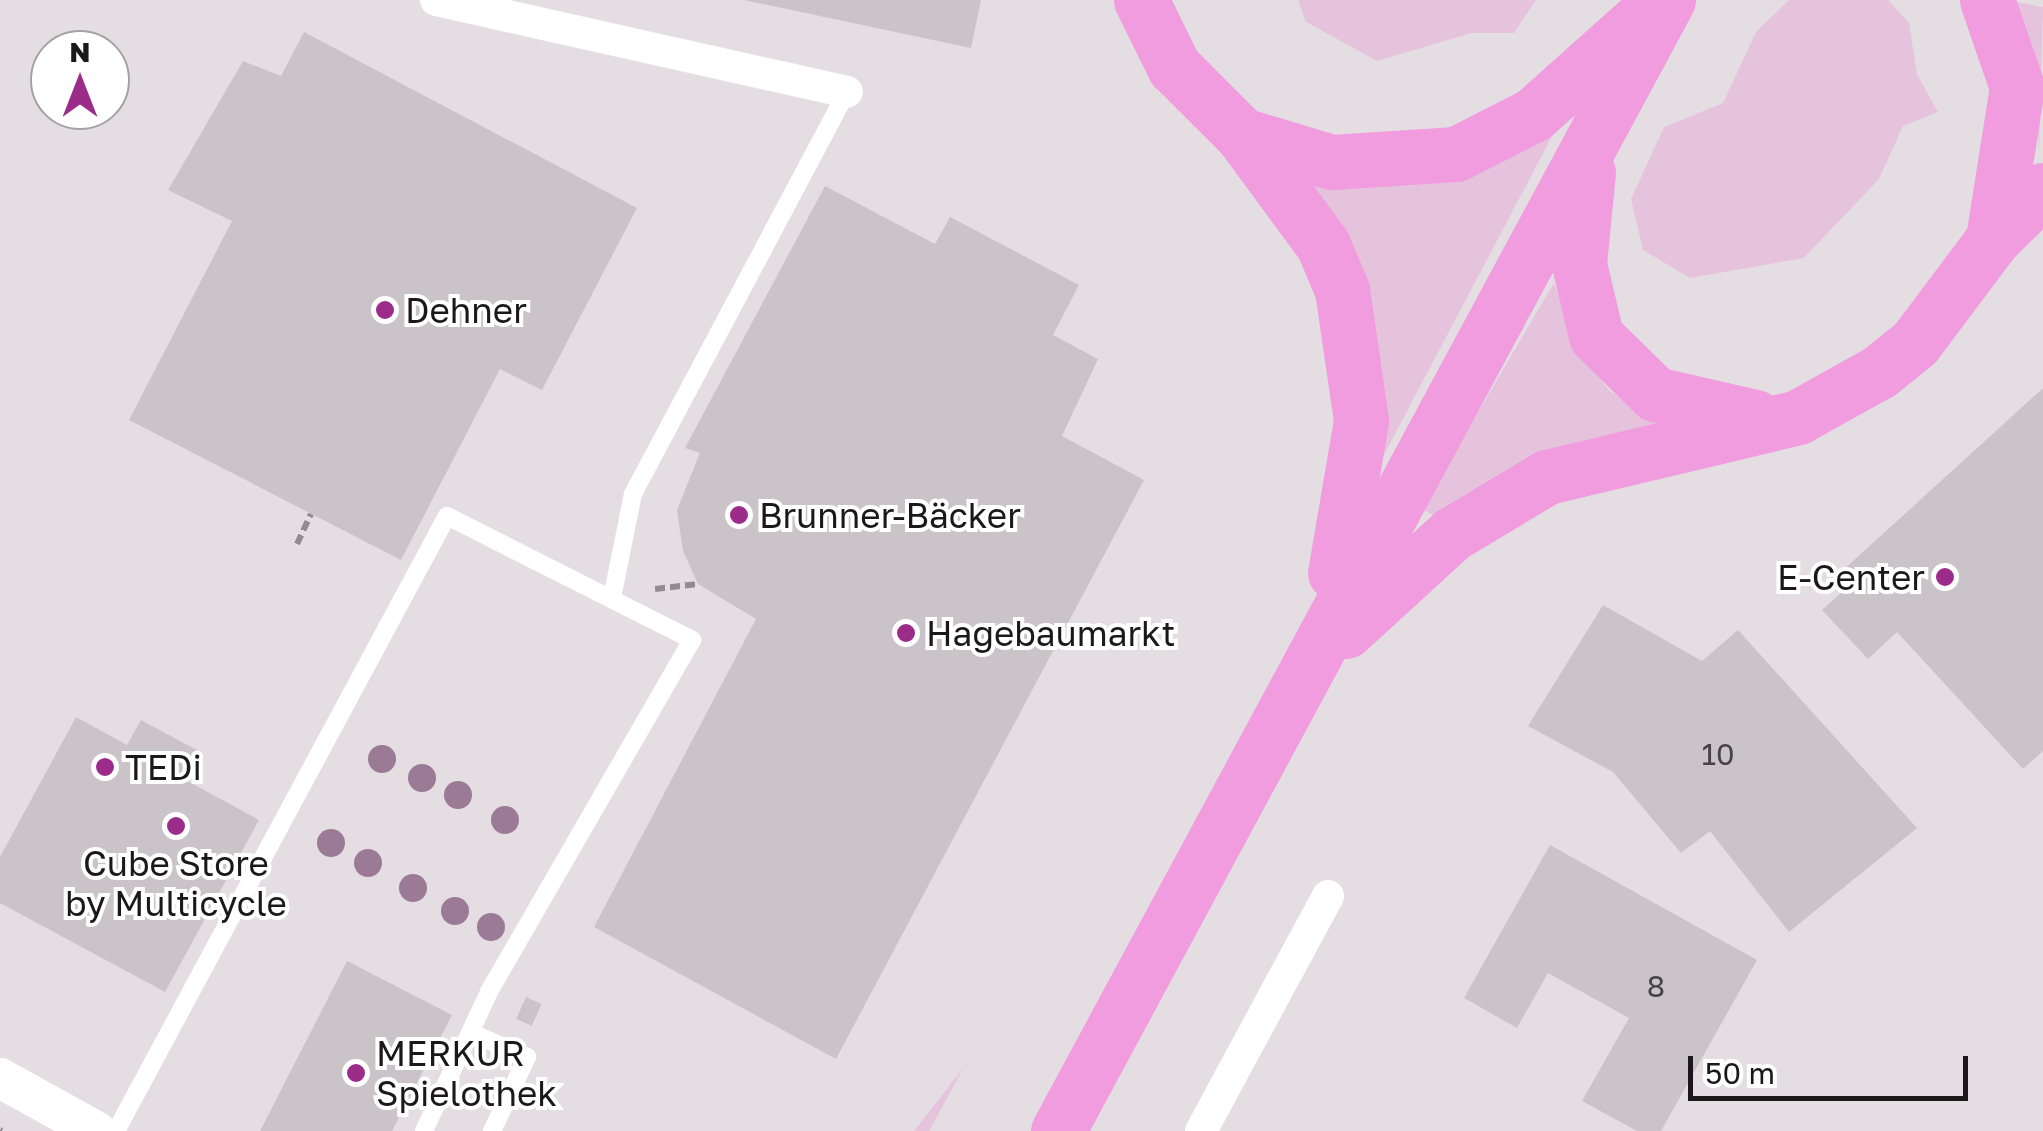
<!DOCTYPE html>
<meta charset="utf-8">
<style>
body{margin:0}
#map{position:relative;width:2043px;height:1131px;overflow:hidden;background:#e4dee3;font-family:"Golos Text",sans-serif}
div>[style]{position:absolute}
[style*='--x']{left:calc(var(--x)*1px);top:calc(var(--y)*1px);width:calc(var(--w)*1px);rotate:calc(var(--a)*1deg)}
.green>*{inset:0;background:#e6c3dd}
.building>*{inset:0;background:#cac4c8;transform-origin:0 0}
.path>*{height:6px;margin-top:-3px;transform-origin:0;background:repeating-linear-gradient(90deg,#908c8f 0 10px,transparent 0 15px)}
.service>*{height:18px;margin:-9px;padding:0 9px;transform-origin:9px;border-radius:9px;background:#fff}
.minor>*{height:32px;margin:-16px;padding:0 16px;transform-origin:16px;border-radius:16px;background:#fff}
.tertiary>*{height:40px;margin:-20px;padding:0 20px;transform-origin:20px;border-radius:20px;background:#fff}
.trunk>*{height:55px;margin:-27.5px;padding:0 27.5px;transform-origin:27.5px;border-radius:27.5px;background:#f09cdf}
.trees>*{width:28px;height:28px;margin:-14px;border-radius:50%;background:#9b7a95}
.dots>*{width:28px;height:28px;translate:-50% -50%;box-sizing:border-box;border:5px solid #fff;border-radius:50%}
span{translate:-50% -50%;white-space:nowrap;text-align:center;line-height:1.15;-webkit-text-stroke:8px #fff;paint-order:stroke}
.number-label{font-size:30px;color:#464345}
.number-label span{-webkit-text-stroke-width:0}
.poi-label{font-size:35px;color:#1a1819}
.left{translate:0 -50%;text-align:left}
.right{translate:-100% -50%;text-align:right}
.north{position:absolute;left:30px;top:30px;width:100px;height:100px;box-sizing:border-box;background:#fff;border:2px solid #a3a3a3;border-radius:50%;rotate:0deg;font-size:28px;font-weight:700;line-height:40px;text-align:center;color:#1a1819}
.north::after{content:'';display:block;margin:auto;width:35px;height:45px;background:#9c2c8a;clip-path:polygon(50% 0,100% 100%,50% 72%,0 100%)}
.scale{position:absolute;left:1688px;top:1056px;width:280px;height:45px;box-sizing:border-box;border:5px solid #1a1819;border-top:0;padding-left:12px;font-size:30px;line-height:35px;white-space:nowrap;color:#1a1819;-webkit-text-stroke:8px #fff;paint-order:stroke}
</style>
<div id="map">
<div class="green">
<i style="clip-path:polygon(1298px 0,1536px 0,1514px 33px,1472px 33px,1377px 61px,1306px 22px)"></i>
<i style="clip-path:polygon(1789px 0,1888px 0,1909px 23px,1917px 74px,1938px 112px,1903px 126px,1879px 179px,1804px 258px,1690px 278px,1643px 250px,1631px 199px,1664px 127px,1723px 103px,1756px 32px)"></i>
<i style="clip-path:polygon(2006px 0,2043px 7px,2039px 150px,2033px 91px)"></i>
<i style="clip-path:polygon(1568px 106px,1385px 453px,1375px 451px,1375px 326px,1365px 287px,1303px 180px)"></i>
<i style="clip-path:polygon(1554px 283px,1584px 360px,1610px 391px,1674px 430px,1445px 521px,1421px 509px)"></i>
<i style="clip-path:polygon(964px 1067px,929px 1131px,914px 1131px)"></i>
</div>
<div class="building">
<i style="clip-path:polygon(744px 0,981px 0,971px 48px)"></i>
<i style="clip-path:polygon(304px 32px,637px 208px,542px 390px,500px 369px,401px 560px,129px 420px,232px 221px,168px 190px,243px 61px,281px 76px)"></i>
<i style="clip-path:polygon(825px 186px,935px 244px,950px 217px,1079px 285px,1053px 335px,1098px 359px,1062px 436px,1144px 480px,836px 1059px,594px 927px,756px 619px,698px 584px,683px 551px,677px 510px,700px 453px,685px 448px)"></i>
<i style="clip-path:polygon(2043px 388px,2043px 751px,2023px 769px,1897px 632px,1868px 659px,1822px 610px,1852px 583px,1841px 572px)"></i>
<i style="clip-path:polygon(1603px 605px,1702px 661px,1738px 630px,1917px 828px,1789px 932px,1710px 831px,1681px 853px,1613px 772px,1528px 726px)"></i>
<i style="clip-path:polygon(76px 717px,127px 745px,141px 720px,167px 734px,197px 750px,182px 778px,259px 820px,165px 992px,0 903px,0 857px)"></i>
<i style="clip-path:polygon(1550px 845px,1757px 960px,1661px 1131px,1637px 1131px,1582px 1101px,1629px 1018px,1548px 973px,1517px 1028px,1464px 998px)"></i>
<i style="clip-path:polygon(347px 961px,452px 1015px,392px 1131px,260px 1131px)"></i>
<i style="left:526px;top:997px;width:17px;height:24px;rotate:24deg"></i>
</div>
<div class="path">
<i style="--x:297;--y:544;--w:33;--a:-65"></i>
<i style="--x:655;--y:589;--w:43;--a:-6.6"></i>
<i style="--x:0;--y:1130;--w:2;--a:27"></i>
</div>
<div class="service">
<i style="--x:613;--y:593;--w:101;--a:-78.6"></i>
<i style="--x:633;--y:494;--w:455;--a:-62"></i>
<i style="--x:474;--y:1034;--w:58;--a:23.5"></i>
<i style="--x:527;--y:1057;--w:82;--a:115.3"></i>
<i style="--x:116;--y:1131;--w:698;--a:-61.71"></i>
<i style="--x:447;--y:516;--w:275;--a:26.8"></i>
<i style="--x:692;--y:640;--w:406;--a:120"></i>
<i style="--x:489;--y:992;--w:153;--a:115.1"></i>
</div>
<div class="minor">
<i style="--x:436;--y:0;--w:421;--a:12.6"></i>
<i style="--x:1201;--y:1131;--w:267;--a:-61.6"></i>
</div>
<div class="tertiary">
<i style="--x:0;--y:1078;--w:110;--a:28.9"></i>
</div>
<div class="trunk">
<i style="--x:1141;--y:0;--w:75;--a:63.8"></i>
<i style="--x:1174;--y:67;--w:96;--a:45"></i>
<i style="--x:1242;--y:135;--w:137;--a:53.6"></i>
<i style="--x:1323;--y:245;--w:49;--a:67.1"></i>
<i style="--x:1342;--y:290;--w:132;--a:81.7"></i>
<i style="--x:1361;--y:421;--w:154;--a:99.7"></i>
<i style="--x:1987;--y:0;--w:92;--a:71"></i>
<i style="--x:2017;--y:87;--w:154;--a:99"></i>
<i style="--x:1242;--y:135;--w:94;--a:16.7"></i>
<i style="--x:1332;--y:162;--w:124;--a:-3.7"></i>
<i style="--x:1456;--y:154;--w:86;--a:-26.9"></i>
<i style="--x:1533;--y:115;--w:152;--a:-41.8"></i>
<i style="--x:1588;--y:172;--w:92;--a:95.6"></i>
<i style="--x:1579;--y:264;--w:74;--a:76.7"></i>
<i style="--x:1596;--y:336;--w:83;--a:44.5"></i>
<i style="--x:1655;--y:394;--w:103;--a:13"></i>
<i style="--x:1346;--y:631;--w:144;--a:-42.5"></i>
<i style="--x:1452;--y:534;--w:111;--a:-31"></i>
<i style="--x:1547;--y:477;--w:258;--a:-13.4"></i>
<i style="--x:1798;--y:417;--w:93;--a:-29.1"></i>
<i style="--x:1879;--y:372;--w:46;--a:-38.9"></i>
<i style="--x:1915;--y:343;--w:130;--a:-53.1"></i>
<i style="--x:1993;--y:239;--w:70;--a:-44.4"></i>
<i style="--x:1058;--y:1131;--w:1285;--a:-61.66"></i>
</div>
<div class="trees">
<i style="left:382px;top:759px"></i>
<i style="left:422px;top:778px"></i>
<i style="left:458px;top:795px"></i>
<i style="left:505px;top:820px"></i>
<i style="left:331px;top:843px"></i>
<i style="left:368px;top:863px"></i>
<i style="left:413px;top:888px"></i>
<i style="left:455px;top:911px"></i>
<i style="left:491px;top:927px"></i>
</div>
<div class="dots">
<i style="left:385px;top:310px;background:#9c2c8a"></i>
<i style="left:739px;top:515px;background:#9c2c8a"></i>
<i style="left:1945px;top:577px;background:#9c2c8a"></i>
<i style="left:906px;top:633px;background:#9c2c8a"></i>
<i style="left:105px;top:767px;background:#9c2c8a"></i>
<i style="left:176px;top:826px;background:#9c2c8a"></i>
<i style="left:356px;top:1073px;background:#9c2c8a"></i>
</div>
<div class="number-label">
<span style="left:1718px;top:754px">10</span>
<span style="left:1656px;top:986px">8</span>
</div>
<div class="poi-label">
<span class="left" style="left:405px;top:310px">Dehner</span>
<span class="left" style="left:759px;top:515px">Brunner-Bäcker</span>
<span class="right" style="left:1925px;top:577px">E-Center</span>
<span class="left" style="left:926px;top:633px">Hagebaumarkt</span>
<span class="left" style="left:125px;top:767px">TEDi</span>
<span style="left:176px;top:883px">Cube Store<br>by Multicycle</span>
<span class="left" style="left:376px;top:1073px">MERKUR<br>Spielothek</span>
</div>
<div class="north">N</div>
<div class="scale">50 m</div>
</div>
